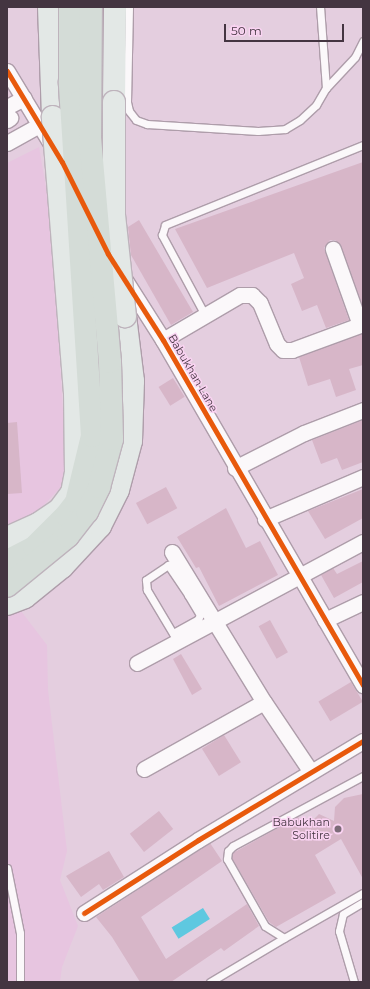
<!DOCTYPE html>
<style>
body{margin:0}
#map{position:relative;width:370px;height:989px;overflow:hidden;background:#e4cedf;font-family:Montserrat,sans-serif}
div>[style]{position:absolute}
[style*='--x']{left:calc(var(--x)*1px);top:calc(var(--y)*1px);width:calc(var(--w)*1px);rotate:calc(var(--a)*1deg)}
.built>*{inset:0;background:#e7c5e0}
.water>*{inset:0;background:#5ec8e0;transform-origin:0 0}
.building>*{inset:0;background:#d7b6c8;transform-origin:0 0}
.roads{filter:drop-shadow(1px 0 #ae9daa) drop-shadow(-1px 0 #ae9daa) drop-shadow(0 1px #ae9daa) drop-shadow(0 -1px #ae9daa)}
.lane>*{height:7px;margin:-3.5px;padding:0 3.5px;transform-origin:3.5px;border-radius:3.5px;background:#fbf8fa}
.street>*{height:15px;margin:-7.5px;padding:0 7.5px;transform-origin:7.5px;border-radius:7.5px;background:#fbf8fa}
.primary>*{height:22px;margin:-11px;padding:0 11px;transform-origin:11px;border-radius:11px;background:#e3e8e6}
.bridges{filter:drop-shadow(1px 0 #beb3bc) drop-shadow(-1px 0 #beb3bc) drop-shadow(0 1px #beb3bc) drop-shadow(0 -1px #beb3bc)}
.primary-bridge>*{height:22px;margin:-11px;padding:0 11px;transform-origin:11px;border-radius:11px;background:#e3e8e6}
.highway-bridge>*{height:22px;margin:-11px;padding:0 11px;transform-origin:11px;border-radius:11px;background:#d4dcd7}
.cycleway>*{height:5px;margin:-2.5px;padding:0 2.5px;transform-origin:2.5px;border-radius:2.5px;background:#e8590c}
.dots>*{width:11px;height:11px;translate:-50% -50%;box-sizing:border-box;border:2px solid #fad3f2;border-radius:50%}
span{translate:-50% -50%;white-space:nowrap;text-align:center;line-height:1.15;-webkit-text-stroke:3px #fad3f2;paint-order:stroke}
.street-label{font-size:11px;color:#443541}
.poi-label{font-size:11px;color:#443541}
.right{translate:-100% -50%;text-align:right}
.frame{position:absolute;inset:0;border:8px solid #443541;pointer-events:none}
.scale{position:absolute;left:224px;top:24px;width:120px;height:18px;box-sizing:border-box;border:2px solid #443541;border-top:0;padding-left:5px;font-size:12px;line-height:14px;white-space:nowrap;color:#443541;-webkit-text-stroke:3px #fad3f2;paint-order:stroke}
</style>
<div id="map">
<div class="built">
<i style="clip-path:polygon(39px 147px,58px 257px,59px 346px,67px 480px,35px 515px,7px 527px,7px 163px)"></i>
<i style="clip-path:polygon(21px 611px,47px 645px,48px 690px,67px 851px,60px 880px,78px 926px,62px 967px,60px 982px,7px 982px,7px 616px)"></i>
</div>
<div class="water">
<i style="left:203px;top:908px;width:13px;height:37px;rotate:58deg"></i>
</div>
<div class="building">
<i style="clip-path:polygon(363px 162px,363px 307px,341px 246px,335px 240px,330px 240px,324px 248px,349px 320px,326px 328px,317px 305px,302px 311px,291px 284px,304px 278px,294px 253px,207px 288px,175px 229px)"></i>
<i style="clip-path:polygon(139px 220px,193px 312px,171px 325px,131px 255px,128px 227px)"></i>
<i style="clip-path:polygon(363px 333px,363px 365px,349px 369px,356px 390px,336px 397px,330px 379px,308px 386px,299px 357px)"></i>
<i style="left:173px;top:378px;width:22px;height:17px;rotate:58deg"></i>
<i style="clip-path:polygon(363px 420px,363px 462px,342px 470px,337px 458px,321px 464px,312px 440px)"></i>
<i style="clip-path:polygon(17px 422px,22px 493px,7px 494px,7px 423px)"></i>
<i style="left:166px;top:487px;width:24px;height:34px;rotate:62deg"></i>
<i style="clip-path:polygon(363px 489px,363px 518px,325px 539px,308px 511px)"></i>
<i style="clip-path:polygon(226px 508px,246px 548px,260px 541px,278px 575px,219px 606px,199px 567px,196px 568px,177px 537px)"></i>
<i style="clip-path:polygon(363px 561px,363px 582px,334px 598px,321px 575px,333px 568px,337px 574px)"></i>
<i style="left:270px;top:620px;width:37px;height:13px;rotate:61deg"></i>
<i style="clip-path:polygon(181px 654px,202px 689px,192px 695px,173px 659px)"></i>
<i style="left:351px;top:682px;width:23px;height:38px;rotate:59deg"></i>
<i style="left:224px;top:735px;width:32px;height:26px;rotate:58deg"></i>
<i style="clip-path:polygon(363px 794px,363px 879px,341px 839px,315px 855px,336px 893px,276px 927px,269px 922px,232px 858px,233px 853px,298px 817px,305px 828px,319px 814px,334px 821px,335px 807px,344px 798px)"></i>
<i style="left:159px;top:811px;width:23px;height:37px;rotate:52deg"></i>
<i style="clip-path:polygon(210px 843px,222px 861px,141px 917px,166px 959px,247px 904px,259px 926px,224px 951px,221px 948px,171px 982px,140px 982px,112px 937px,96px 917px)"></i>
<i style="clip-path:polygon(109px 851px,124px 877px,103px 890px,99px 884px,81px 897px,66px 876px)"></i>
</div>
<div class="roads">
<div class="lane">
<i style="--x:129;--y:7;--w:95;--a:91.2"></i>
<i style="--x:127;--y:102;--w:9;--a:77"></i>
<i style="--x:129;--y:111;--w:11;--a:52"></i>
<i style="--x:136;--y:120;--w:12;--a:20"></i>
<i style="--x:147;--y:124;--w:111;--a:3.6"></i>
<i style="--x:258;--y:131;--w:27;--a:-4"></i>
<i style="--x:285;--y:129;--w:17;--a:-31"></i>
<i style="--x:300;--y:120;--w:22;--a:-43"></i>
<i style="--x:316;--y:105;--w:20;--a:-60"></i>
<i style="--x:326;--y:88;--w:81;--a:-94.2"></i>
<i style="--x:326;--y:88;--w:42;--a:-46.9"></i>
<i style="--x:355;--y:57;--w:18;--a:-63"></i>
<i style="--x:205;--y:315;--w:91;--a:-118.3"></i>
<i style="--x:162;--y:235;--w:10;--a:-73"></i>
<i style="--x:165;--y:225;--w:214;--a:-22"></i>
<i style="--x:173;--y:633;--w:29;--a:-29"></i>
<i style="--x:198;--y:619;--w:4;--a:-63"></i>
<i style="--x:200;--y:615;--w:23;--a:-121"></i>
<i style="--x:178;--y:642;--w:61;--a:-120.8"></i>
<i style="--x:147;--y:590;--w:10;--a:-96"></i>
<i style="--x:146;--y:580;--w:27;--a:-34"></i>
<i style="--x:168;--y:565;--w:36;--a:56"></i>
<i style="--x:188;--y:595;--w:9;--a:-32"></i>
<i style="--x:363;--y:776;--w:148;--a:151.7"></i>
<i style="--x:233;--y:846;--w:7;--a:135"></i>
<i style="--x:228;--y:851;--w:8;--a:97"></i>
<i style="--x:227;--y:859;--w:77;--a:60.4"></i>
<i style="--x:265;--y:926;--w:22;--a:32"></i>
<i style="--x:284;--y:938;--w:91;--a:-29.7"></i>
<i style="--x:7;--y:868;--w:66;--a:78.7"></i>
<i style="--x:20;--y:933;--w:49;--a:90"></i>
<i style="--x:210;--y:982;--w:86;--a:-30.7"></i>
<i style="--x:354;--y:982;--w:53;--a:-106.4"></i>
<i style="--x:339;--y:931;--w:17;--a:-77"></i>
<i style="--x:343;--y:914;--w:23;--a:-31"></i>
</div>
<div class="street">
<i style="--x:7;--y:71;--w:91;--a:58.9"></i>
<i style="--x:7;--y:107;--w:19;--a:-28"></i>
<i style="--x:7;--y:120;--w:4;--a:-34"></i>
<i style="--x:7;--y:143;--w:37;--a:-29"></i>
<i style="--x:123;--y:277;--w:75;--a:57.6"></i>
<i style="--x:163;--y:340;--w:399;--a:59.9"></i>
<i style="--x:163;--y:340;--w:89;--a:-30.3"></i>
<i style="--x:240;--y:295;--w:12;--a:0"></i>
<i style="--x:252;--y:295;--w:11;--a:45"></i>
<i style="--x:260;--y:303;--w:44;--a:67.5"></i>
<i style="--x:277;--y:344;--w:8;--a:45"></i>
<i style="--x:283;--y:350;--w:9;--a:0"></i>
<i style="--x:292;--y:350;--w:72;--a:-20.2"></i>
<i style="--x:360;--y:325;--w:81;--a:-109.6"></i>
<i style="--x:235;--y:468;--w:77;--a:-26.9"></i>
<i style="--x:304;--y:433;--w:63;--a:-21.3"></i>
<i style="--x:265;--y:519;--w:107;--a:-23.2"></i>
<i style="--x:172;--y:552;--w:176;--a:58.5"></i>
<i style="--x:264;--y:702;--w:84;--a:56.1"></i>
<i style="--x:325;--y:620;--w:42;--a:-25.3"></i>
<i style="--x:137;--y:663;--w:256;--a:-28.2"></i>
<i style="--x:144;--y:769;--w:137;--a:-29.2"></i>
<i style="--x:84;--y:913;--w:135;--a:-32.6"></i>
<i style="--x:198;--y:840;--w:192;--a:-31"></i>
</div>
<div class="primary">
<i style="--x:49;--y:7;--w:110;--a:87.9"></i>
<i style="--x:114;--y:102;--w:95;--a:-89.4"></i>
<i style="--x:7;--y:604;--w:19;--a:-21"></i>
<i style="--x:25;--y:597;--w:48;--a:-39"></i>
<i style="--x:62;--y:567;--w:56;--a:-47.2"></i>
<i style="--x:100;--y:526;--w:40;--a:-63.4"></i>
<i style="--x:118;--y:490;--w:51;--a:-75.1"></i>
<i style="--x:131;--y:441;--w:60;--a:-88.1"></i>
<i style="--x:133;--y:381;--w:65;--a:-97"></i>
</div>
</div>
<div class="bridges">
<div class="primary-bridge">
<i style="--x:114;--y:102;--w:113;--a:90"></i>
<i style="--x:114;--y:215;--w:102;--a:83.8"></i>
<i style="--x:7;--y:538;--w:34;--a:-24"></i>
<i style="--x:38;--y:524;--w:25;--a:-34"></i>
<i style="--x:59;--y:510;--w:21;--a:-53"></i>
<i style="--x:72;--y:493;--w:21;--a:-79"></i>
<i style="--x:76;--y:472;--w:79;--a:-90.7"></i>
<i style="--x:75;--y:393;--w:277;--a:-94.6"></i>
</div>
<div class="highway-bridge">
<i style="--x:7;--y:561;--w:30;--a:-27"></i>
<i style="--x:34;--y:547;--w:45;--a:-45"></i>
<i style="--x:66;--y:515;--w:16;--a:-52"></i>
<i style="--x:76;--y:502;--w:68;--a:-76.4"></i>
<i style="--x:92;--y:436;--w:355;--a:-93.6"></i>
<i style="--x:70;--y:82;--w:75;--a:-90"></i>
<i style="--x:7;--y:586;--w:79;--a:-39.3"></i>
<i style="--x:68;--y:536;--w:31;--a:-52"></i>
<i style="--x:87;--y:512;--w:28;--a:-64"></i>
<i style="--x:99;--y:487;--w:50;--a:-74.8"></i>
<i style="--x:112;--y:439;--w:77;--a:-91.5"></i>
<i style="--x:110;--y:362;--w:225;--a:-95.1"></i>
<i style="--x:90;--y:138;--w:131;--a:-89.6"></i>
</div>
</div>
<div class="cycleway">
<i style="--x:7;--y:71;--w:106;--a:58.9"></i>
<i style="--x:62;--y:162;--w:103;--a:63.4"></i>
<i style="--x:108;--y:254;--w:102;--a:57.4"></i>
<i style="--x:163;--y:340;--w:399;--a:59.9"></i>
<i style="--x:84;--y:913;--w:135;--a:-32.6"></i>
<i style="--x:198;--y:840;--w:192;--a:-31"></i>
</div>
<div class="dots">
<i style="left:338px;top:829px;background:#7c6b78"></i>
</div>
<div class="street-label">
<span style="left:193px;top:373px;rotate:60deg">Babukhan Lane</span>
</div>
<div class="poi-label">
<span class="right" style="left:330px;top:829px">Babukhan<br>Solitire</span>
</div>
<div class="frame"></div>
<div class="scale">50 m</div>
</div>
